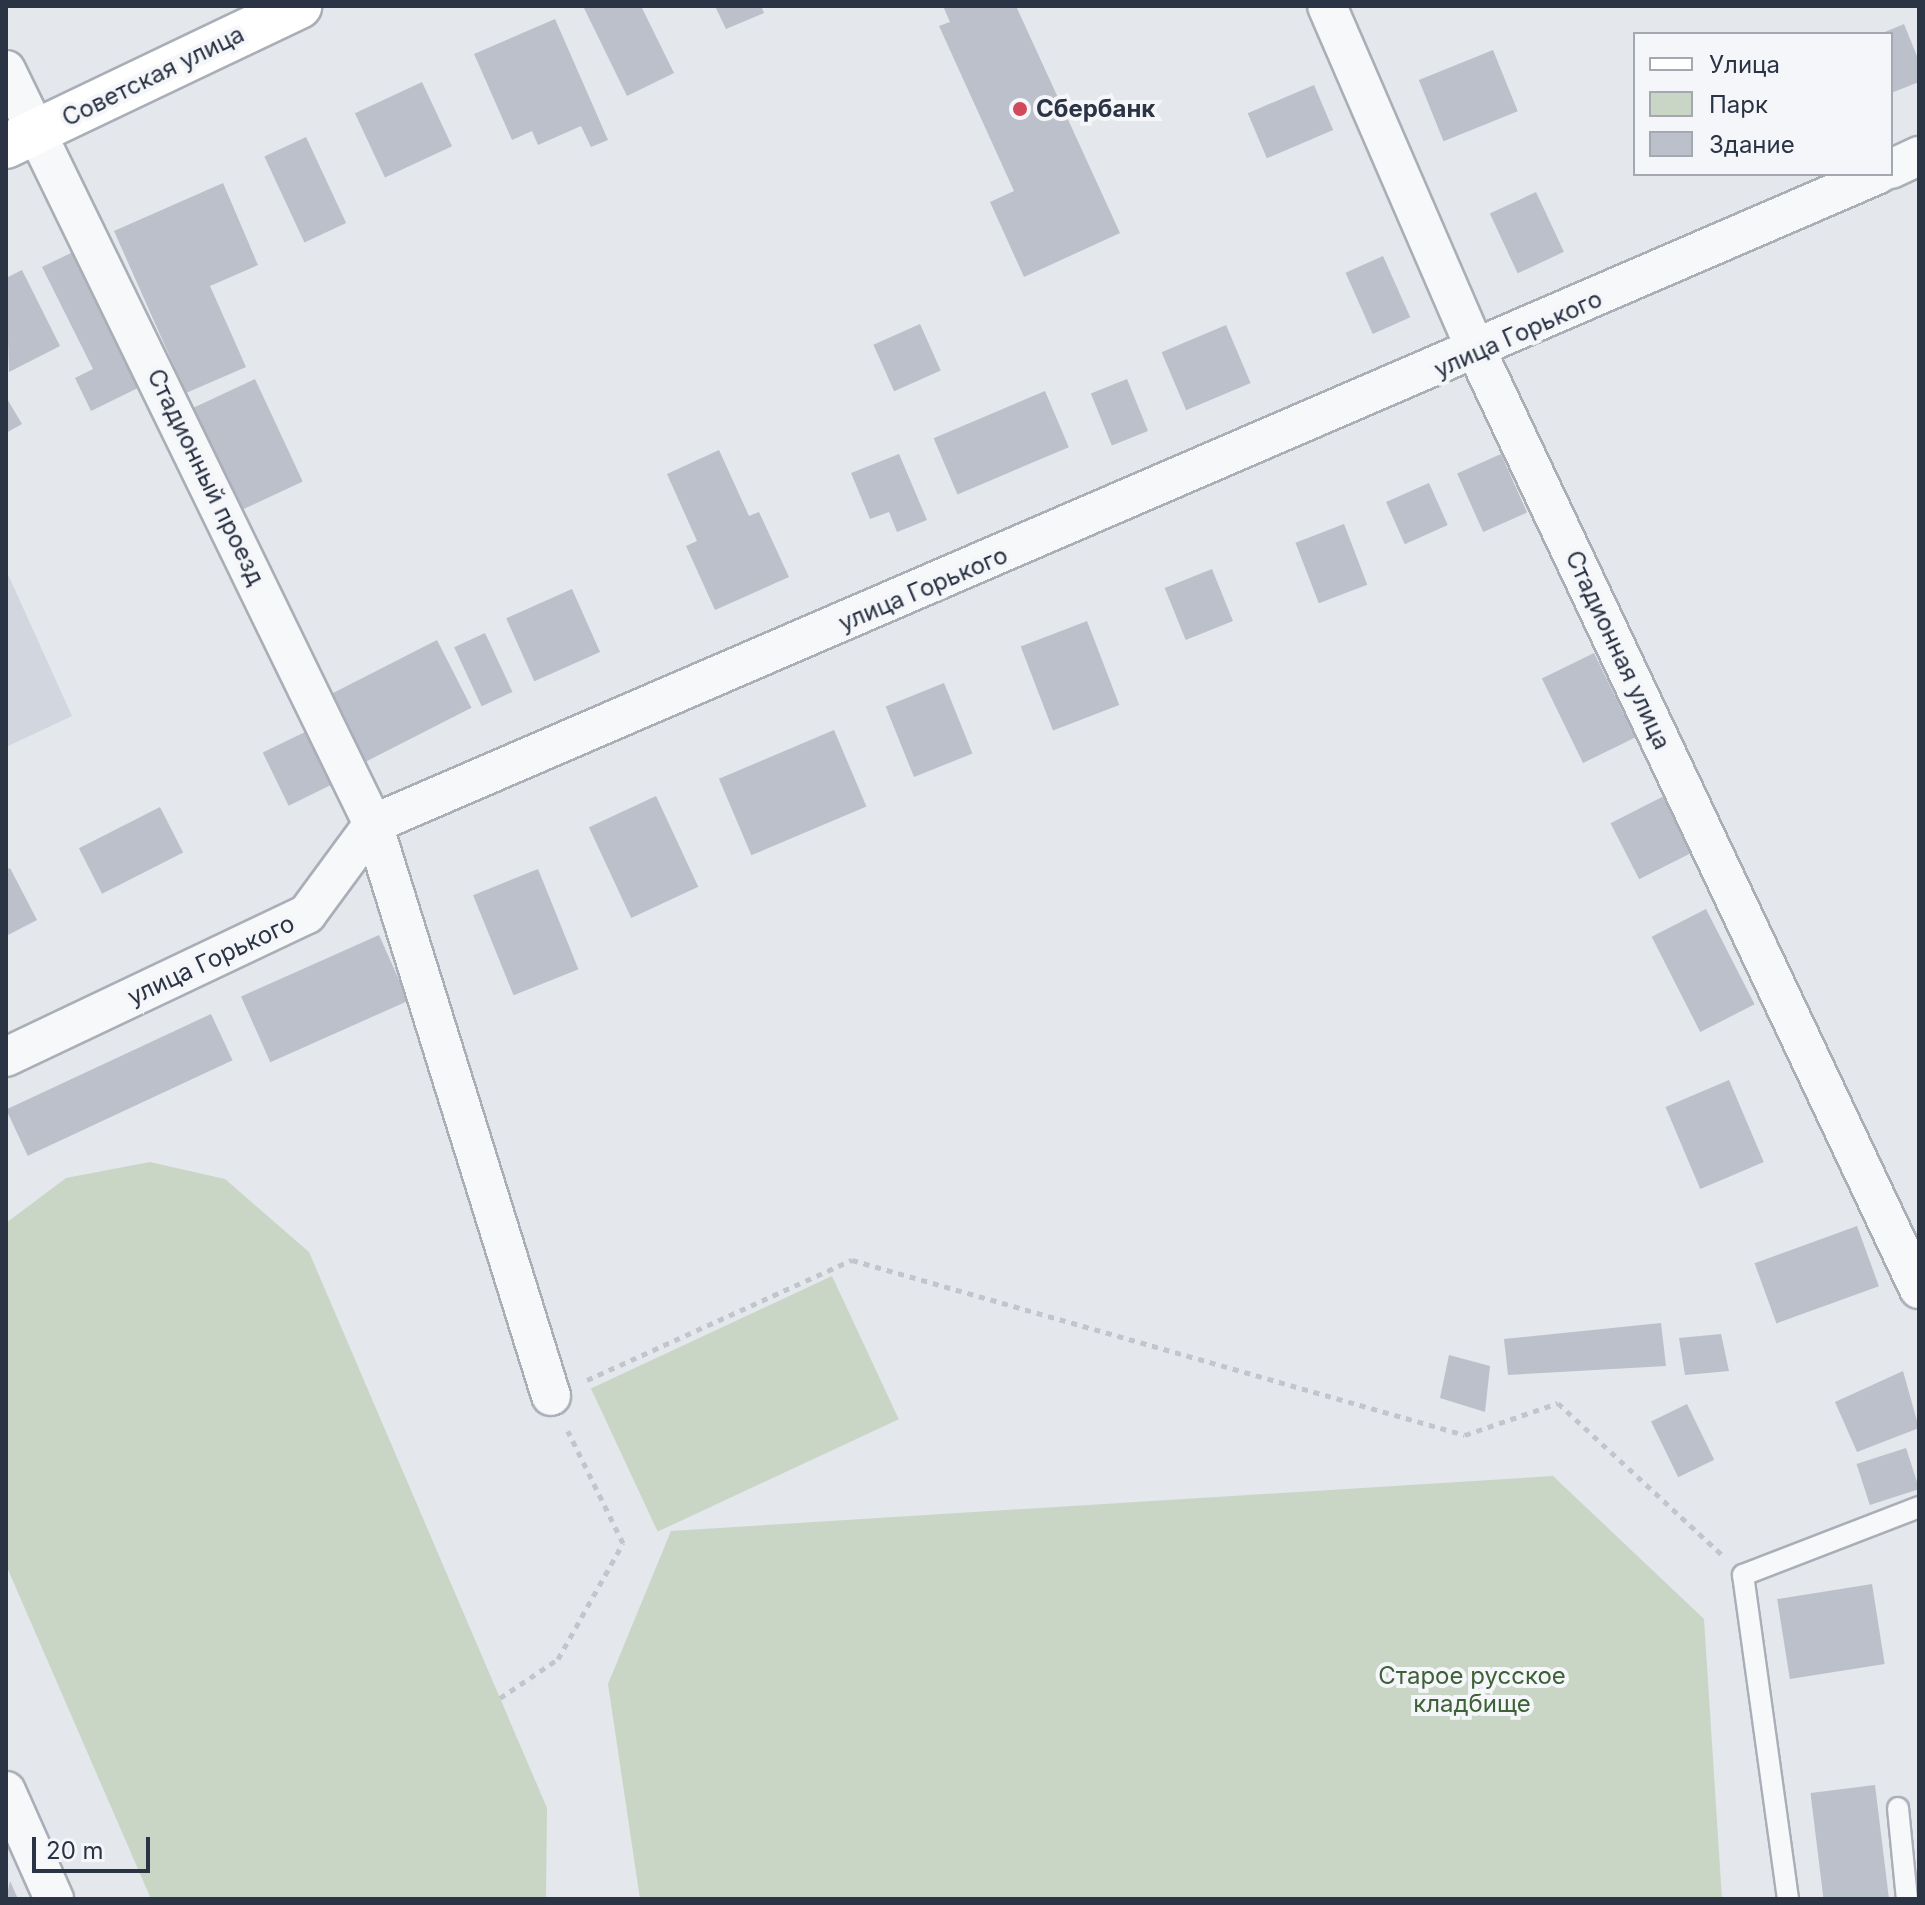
<!DOCTYPE html>
<meta charset="utf-8">
<style>
body{margin:0}
#map{position:relative;width:1925px;height:1905px;overflow:hidden;background:#e4e7ec;font-family:Inter,sans-serif}
div>[style]{position:absolute}
[style*='--x']{left:calc(var(--x)*1px);top:calc(var(--y)*1px);width:calc(var(--w)*1px);rotate:calc(var(--a)*1deg)}
.built>*{inset:0;background:#d2d6de}
.green>*{inset:0;background:#c9d6c5;transform-origin:0 0}
.building>*{inset:0;background:#bbc0ca;transform-origin:0 0}
.path>*{height:5px;margin-top:-2.5px;transform-origin:0;background:repeating-linear-gradient(90deg,#c2c5cb 0 6px,transparent 0 12px)}
.roads{filter:drop-shadow(2px 0 #a9aeb7) drop-shadow(-2px 0 #a9aeb7) drop-shadow(0 2px #a9aeb7) drop-shadow(0 -2px #a9aeb7)}
.service>*{height:20px;margin:-10px;padding:0 10px;transform-origin:10px;border-radius:10px;background:#f7f8fa}
.minor>*{height:38px;margin:-19px;padding:0 19px;transform-origin:19px;border-radius:19px;background:#f7f8fa}
.secondary>*{height:44px;margin:-22px;padding:0 22px;transform-origin:22px;border-radius:22px;background:#fff}
.dots>*{width:22px;height:22px;translate:-50% -50%;box-sizing:border-box;border:4px solid #f4f6f9;border-radius:50%}
span{translate:-50% -50%;white-space:nowrap;text-align:center;line-height:1.15;-webkit-text-stroke:8px #f4f6f9;paint-order:stroke}
.street-label{font-size:24px;color:#2b3445}
.poi-label{font-size:24px;color:#2b3445;font-weight:700}
.left{translate:0 -50%;text-align:left}
.park-label{font-size:24px;color:#3f6138}
.frame{position:absolute;inset:0;border:8px solid #2b3445;pointer-events:none}
.legend{position:absolute;left:1633px;top:32px;width:260px;height:144px;box-sizing:border-box;background:#f4f6f9;border:2px solid #a4a8b1;margin:0;padding:10px 14px;list-style:none;font-size:24px;color:#2b3445}
.legend li{display:flex;align-items:center;gap:16px;height:40px}
.legend b{width:40px;border:2px solid #a4a8b1}
.scale{position:absolute;left:32px;top:1837px;width:118px;height:36px;box-sizing:border-box;border:4px solid #2b3445;border-top:0;padding-left:10px;font-size:24px;line-height:28px;white-space:nowrap;color:#2b3445;-webkit-text-stroke:6px #f4f6f9;paint-order:stroke}
</style>
<div id="map">
<div class="built">
<i style="clip-path:polygon(6px 570px,72px 716px,6px 747px)"></i>
</div>
<div class="green">
<i style="clip-path:polygon(150px 1162px,225px 1179px,309px 1252px,547px 1808px,546px 1899px,151px 1899px,6px 1565px,6px 1223px,66px 1178px)"></i>
<i style="left:832px;top:1276px;width:158px;height:266px;rotate:65deg"></i>
<i style="clip-path:polygon(1553px 1476px,1704px 1619px,1722px 1899px,640px 1899px,608px 1684px,671px 1531px)"></i>
</div>
<div class="building">
<i style="clip-path:polygon(583px 6px,641px 6px,674px 73px,627px 96px)"></i>
<i style="clip-path:polygon(715px 6px,761px 6px,764px 13px,726px 29px)"></i>
<i style="clip-path:polygon(943px 6px,1016px 6px,1120px 233px,1024px 277px,990px 202px,1014px 191px,939px 26px,950px 22px)"></i>
<i style="clip-path:polygon(555px 19px,608px 140px,591px 147px,581px 126px,538px 145px,532px 131px,512px 140px,474px 54px)"></i>
<i style="clip-path:polygon(1904px 24px,1919px 61px,1919px 82px,1891px 93px,1891px 34px,1880px 34px)"></i>
<i style="left:1493px;top:50px;width:66px;height:80px;rotate:68deg"></i>
<i style="left:422px;top:82px;width:71px;height:74px;rotate:65deg"></i>
<i style="left:1314px;top:85px;width:49px;height:72px;rotate:67deg"></i>
<i style="left:306px;top:137px;width:95px;height:46px;rotate:65deg"></i>
<i style="clip-path:polygon(223px 183px,258px 265px,210px 286px,246px 367px,186px 393px,114px 231px)"></i>
<i style="left:1536px;top:192px;width:66px;height:51px;rotate:65deg"></i>
<i style="clip-path:polygon(77px 250px,144px 385px,91px 411px,75px 378px,93px 369px,42px 267px)"></i>
<i style="left:1383px;top:256px;width:67px;height:41px;rotate:66deg"></i>
<i style="clip-path:polygon(22px 270px,60px 346px,9px 372px,6px 278px)"></i>
<i style="left:920px;top:324px;width:51px;height:51px;rotate:66deg"></i>
<i style="left:1226px;top:325px;width:63px;height:70px;rotate:67deg"></i>
<i style="left:255px;top:379px;width:113px;height:72px;rotate:65deg"></i>
<i style="left:1127px;top:379px;width:56px;height:39px;rotate:68deg"></i>
<i style="left:1045px;top:391px;width:61px;height:121px;rotate:67deg"></i>
<i style="clip-path:polygon(6px 397px,22px 424px,6px 433px)"></i>
<i style="clip-path:polygon(719px 450px,749px 516px,759px 512px,789px 577px,715px 610px,686px 546px,697px 541px,667px 474px)"></i>
<i style="clip-path:polygon(899px 454px,927px 520px,897px 532px,889px 512px,870px 519px,851px 473px)"></i>
<i style="left:1501px;top:454px;width:64px;height:48px;rotate:66deg"></i>
<i style="left:1429px;top:483px;width:46px;height:47px;rotate:66deg"></i>
<i style="left:1344px;top:524px;width:65px;height:52px;rotate:69deg"></i>
<i style="left:1212px;top:569px;width:56px;height:51px;rotate:68deg"></i>
<i style="left:572px;top:589px;width:69px;height:72px;rotate:66deg"></i>
<i style="left:1087px;top:621px;width:90px;height:71px;rotate:69deg"></i>
<i style="left:485px;top:633px;width:65px;height:34px;rotate:65deg"></i>
<i style="left:437px;top:640px;width:76px;height:121px;rotate:63deg"></i>
<i style="left:1594px;top:653px;width:94px;height:58px;rotate:64deg"></i>
<i style="left:944px;top:683px;width:76px;height:63px;rotate:68deg"></i>
<i style="left:834px;top:730px;width:83px;height:125px;rotate:67deg"></i>
<i style="left:305px;top:732px;width:59px;height:47px;rotate:64deg"></i>
<i style="left:656px;top:796px;width:100px;height:74px;rotate:65deg"></i>
<i style="left:1664px;top:796px;width:63px;height:60px;rotate:63deg"></i>
<i style="left:160px;top:807px;width:51px;height:91px;rotate:63deg"></i>
<i style="clip-path:polygon(10px 868px,37px 920px,6px 936px,6px 870px)"></i>
<i style="left:538px;top:869px;width:108px;height:70px;rotate:68deg"></i>
<i style="left:1706px;top:909px;width:107px;height:61px;rotate:63deg"></i>
<i style="left:379px;top:935px;width:72px;height:151px;rotate:66deg"></i>
<i style="left:211px;top:1014px;width:51px;height:226px;rotate:65deg"></i>
<i style="left:1729px;top:1080px;width:89px;height:69px;rotate:67deg"></i>
<i style="left:1857px;top:1226px;width:64px;height:109px;rotate:70deg"></i>
<i style="clip-path:polygon(1661px 1323px,1666px 1366px,1508px 1375px,1504px 1339px)"></i>
<i style="clip-path:polygon(1721px 1334px,1729px 1371px,1685px 1375px,1679px 1338px)"></i>
<i style="clip-path:polygon(1449px 1355px,1490px 1366px,1485px 1412px,1440px 1398px)"></i>
<i style="clip-path:polygon(1903px 1371px,1919px 1428px,1857px 1452px,1835px 1402px)"></i>
<i style="left:1687px;top:1404px;width:62px;height:40px;rotate:64deg"></i>
<i style="left:1906px;top:1448px;width:43px;height:52px;rotate:72deg"></i>
<i style="left:1872px;top:1584px;width:81px;height:96px;rotate:81deg"></i>
<i style="left:1875px;top:1785px;width:115px;height:65px;rotate:83deg"></i>
<i style="clip-path:polygon(10px 1881px,18px 1899px,6px 1899px)"></i>
</div>
<div class="path">
<i style="--x:587;--y:1380;--w:291;--a:-24.4"></i>
<i style="--x:852;--y:1260;--w:637;--a:15.93"></i>
<i style="--x:1465;--y:1435;--w:98;--a:-19"></i>
<i style="--x:1558;--y:1403;--w:224;--a:42.8"></i>
<i style="--x:500;--y:1698;--w:70;--a:-33.9"></i>
<i style="--x:558;--y:1659;--w:133;--a:-60.7"></i>
<i style="--x:623;--y:1543;--w:125;--a:-116.2"></i>
</div>
<div class="roads">
<div class="service">
<i style="--x:1898;--y:1808;--w:91;--a:84.4"></i>
<i style="--x:1788;--y:1899;--w:327;--a:-97.9"></i>
<i style="--x:1743;--y:1575;--w:189;--a:-21.1"></i>
</div>
<div class="minor">
<i style="--x:1327;--y:6;--w:377;--a:66.6"></i>
<i style="--x:1477;--y:352;--w:1036;--a:64.75"></i>
<i style="--x:6;--y:70;--w:839;--a:64.05"></i>
<i style="--x:373;--y:824;--w:599;--a:72.71"></i>
<i style="--x:1891;--y:169;--w:31;--a:-25"></i>
<i style="--x:6;--y:1057;--w:333;--a:-25.4"></i>
<i style="--x:307;--y:914;--w:112;--a:-53.7"></i>
<i style="--x:373;--y:824;--w:1640;--a:-23.35"></i>
<i style="--x:6;--y:1791;--w:118;--a:66"></i>
</div>
<div class="secondary">
<i style="--x:6;--y:146;--w:325;--a:-25.5"></i>
</div>
</div>
<div class="dots">
<i style="left:1020px;top:109px;background:#d1495b"></i>
</div>
<div class="street-label">
<span style="left:153px;top:76px;rotate:-26deg">Советская улица</span>
<span style="left:1518px;top:334px;rotate:-24deg">улица Горького</span>
<span style="left:206px;top:477px;rotate:64deg">Стадионный проезд</span>
<span style="left:923px;top:589px;rotate:-23deg">улица Горького</span>
<span style="left:1618px;top:650px;rotate:65deg">Стадионная улица</span>
<span style="left:211px;top:960px;rotate:-25deg">улица Горького</span>
</div>
<div class="poi-label">
<span class="left" style="left:1036px;top:109px">Сбербанк</span>
</div>
<div class="park-label">
<span style="left:1472px;top:1690px">Старое русское<br>кладбище</span>
</div>
<div class="frame"></div>
<ul class="legend">
<li><b style="height:10px;background:#fff"></b>Улица</li>
<li><b style="height:22px;background:#c9d6c5"></b>Парк</li>
<li><b style="height:22px;background:#bbc0ca"></b>Здание</li>
</ul>
<div class="scale">20 m</div>
</div>
